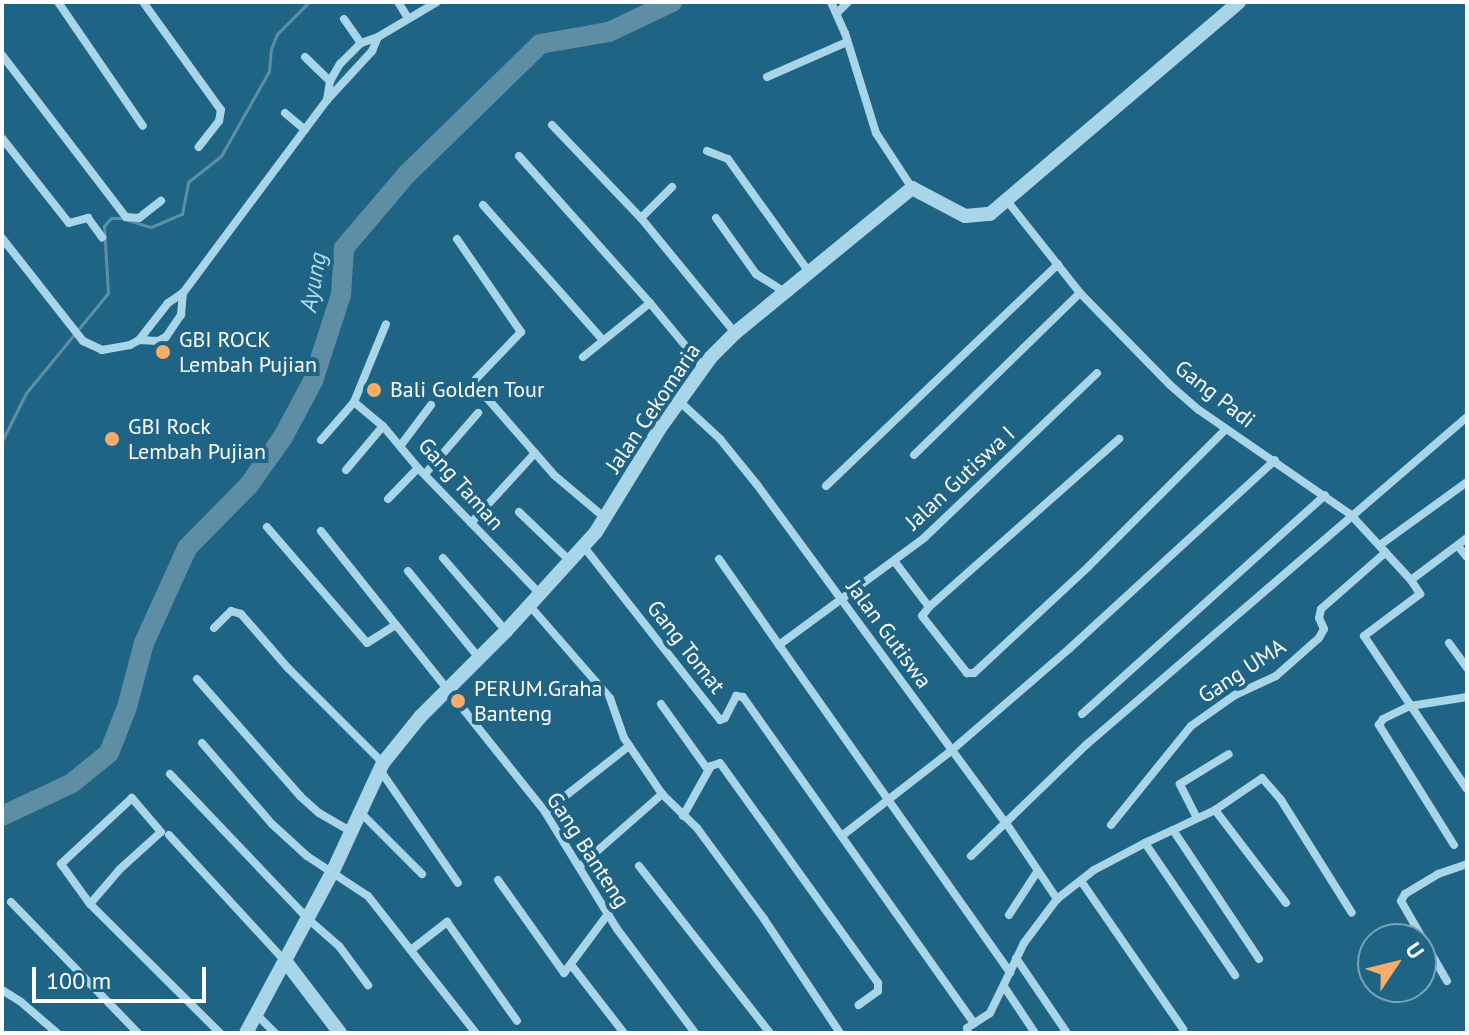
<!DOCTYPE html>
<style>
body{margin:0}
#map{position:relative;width:1469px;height:1035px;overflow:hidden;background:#206485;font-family:"PT Sans",sans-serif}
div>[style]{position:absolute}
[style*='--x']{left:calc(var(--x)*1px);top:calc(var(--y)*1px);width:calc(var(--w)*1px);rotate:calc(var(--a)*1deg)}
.stream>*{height:3px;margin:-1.5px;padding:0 1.5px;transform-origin:1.5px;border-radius:1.5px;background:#5e8ea4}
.river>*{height:20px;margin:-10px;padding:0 10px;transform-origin:10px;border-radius:10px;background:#5e8ea4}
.minor>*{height:8px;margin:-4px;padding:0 4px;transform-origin:4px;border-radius:4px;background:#a9d5e9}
.tertiary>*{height:14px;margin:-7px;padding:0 7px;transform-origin:7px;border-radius:7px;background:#a9d5e9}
.dots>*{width:22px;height:22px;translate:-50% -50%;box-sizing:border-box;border:4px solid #206485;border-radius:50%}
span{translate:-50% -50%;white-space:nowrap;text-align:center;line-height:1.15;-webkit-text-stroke:8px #206485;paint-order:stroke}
.poi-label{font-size:22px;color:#fff}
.left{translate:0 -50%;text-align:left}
.street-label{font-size:22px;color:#fff}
.water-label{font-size:24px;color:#b4def1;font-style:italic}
.frame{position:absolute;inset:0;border:4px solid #fff;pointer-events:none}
.north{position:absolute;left:1357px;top:923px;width:80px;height:80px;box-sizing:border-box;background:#206485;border:2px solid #79a2b6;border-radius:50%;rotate:55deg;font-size:22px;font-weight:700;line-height:32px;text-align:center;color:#fff}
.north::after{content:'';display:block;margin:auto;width:28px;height:36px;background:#f7ad6a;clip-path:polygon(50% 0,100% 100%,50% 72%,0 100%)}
.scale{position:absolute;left:32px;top:967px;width:174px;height:36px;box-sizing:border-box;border:4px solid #fff;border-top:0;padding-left:10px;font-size:24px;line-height:28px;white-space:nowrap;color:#fff;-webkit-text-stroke:6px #206485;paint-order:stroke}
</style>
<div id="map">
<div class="stream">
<i style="--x:2;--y:441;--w:54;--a:-63.4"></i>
<i style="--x:26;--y:393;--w:129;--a:-50.6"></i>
<i style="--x:108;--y:293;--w:67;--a:-93.4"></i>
<i style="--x:104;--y:226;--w:11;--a:-49"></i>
<i style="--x:111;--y:218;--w:10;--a:0"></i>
<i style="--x:121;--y:218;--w:31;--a:17"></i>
<i style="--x:151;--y:227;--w:34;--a:-23"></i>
<i style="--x:182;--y:214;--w:33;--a:-79"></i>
<i style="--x:188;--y:182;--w:42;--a:-38.2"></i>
<i style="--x:221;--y:156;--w:98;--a:-60.5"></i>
<i style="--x:269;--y:71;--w:22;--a:-85"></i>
<i style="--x:271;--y:49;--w:16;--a:-68"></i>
<i style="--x:277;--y:34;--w:45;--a:-45"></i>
</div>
<div class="river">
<i style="--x:2;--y:816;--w:77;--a:-25.2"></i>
<i style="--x:72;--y:783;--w:48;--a:-39"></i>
<i style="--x:109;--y:753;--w:49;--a:-68.6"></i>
<i style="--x:127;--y:707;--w:66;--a:-75.1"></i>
<i style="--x:144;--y:643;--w:104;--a:-65.6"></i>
<i style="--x:187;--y:548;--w:88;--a:-45.5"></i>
<i style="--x:249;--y:485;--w:59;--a:-54.7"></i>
<i style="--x:283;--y:437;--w:64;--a:-61.8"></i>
<i style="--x:313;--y:381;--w:90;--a:-72"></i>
<i style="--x:341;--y:295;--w:47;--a:-86.3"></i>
<i style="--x:344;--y:248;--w:97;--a:-49.6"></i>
<i style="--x:407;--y:174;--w:186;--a:-44.3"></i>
<i style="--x:540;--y:44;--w:70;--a:-9.9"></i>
<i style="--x:609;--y:32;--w:70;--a:-25.5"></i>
</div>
<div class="minor">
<i style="--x:58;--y:2;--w:150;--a:55.6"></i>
<i style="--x:143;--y:2;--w:133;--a:54.2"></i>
<i style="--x:221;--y:110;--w:11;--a:100"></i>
<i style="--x:219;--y:121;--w:33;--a:128"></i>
<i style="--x:398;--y:2;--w:19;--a:58"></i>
<i style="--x:831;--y:2;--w:34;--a:66"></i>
<i style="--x:845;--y:33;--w:105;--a:72.8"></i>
<i style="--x:876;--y:133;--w:66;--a:56.8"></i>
<i style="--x:838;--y:12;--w:14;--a:-45"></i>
<i style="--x:344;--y:19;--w:29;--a:55"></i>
<i style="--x:2;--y:55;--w:204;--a:52.6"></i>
<i style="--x:126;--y:217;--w:13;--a:4"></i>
<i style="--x:139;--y:218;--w:28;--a:-38"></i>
<i style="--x:305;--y:57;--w:35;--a:44"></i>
<i style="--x:767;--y:77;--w:87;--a:-23.6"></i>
<i style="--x:327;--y:100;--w:19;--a:-81"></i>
<i style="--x:330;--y:81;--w:20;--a:-60"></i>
<i style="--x:340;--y:64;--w:30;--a:-45"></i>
<i style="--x:361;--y:43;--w:18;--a:-19"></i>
<i style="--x:285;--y:113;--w:26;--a:40"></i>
<i style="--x:552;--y:125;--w:129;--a:46.3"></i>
<i style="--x:641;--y:218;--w:149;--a:50.7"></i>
<i style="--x:2;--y:138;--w:108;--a:51.8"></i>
<i style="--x:69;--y:223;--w:20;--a:-15"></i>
<i style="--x:88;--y:218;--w:24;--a:54"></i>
<i style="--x:707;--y:151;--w:22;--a:21"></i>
<i style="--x:728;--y:159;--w:139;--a:54.4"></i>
<i style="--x:519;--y:156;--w:197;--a:48.3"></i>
<i style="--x:650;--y:303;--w:83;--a:50.4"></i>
<i style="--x:1008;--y:202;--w:116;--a:51.6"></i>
<i style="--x:1080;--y:293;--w:129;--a:45.6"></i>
<i style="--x:1170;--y:385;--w:38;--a:41"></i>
<i style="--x:1199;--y:410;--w:185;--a:34.6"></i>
<i style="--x:1351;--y:515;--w:88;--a:47.3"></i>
<i style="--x:1411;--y:580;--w:17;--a:57"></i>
<i style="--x:1420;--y:594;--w:70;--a:143.1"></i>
<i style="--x:1364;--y:636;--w:184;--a:56.1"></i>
<i style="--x:483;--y:205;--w:181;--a:48.4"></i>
<i style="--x:641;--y:218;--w:44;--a:-45"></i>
<i style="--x:716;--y:218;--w:69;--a:54.5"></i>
<i style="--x:756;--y:274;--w:28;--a:32"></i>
<i style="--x:2;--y:238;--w:131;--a:51.8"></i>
<i style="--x:83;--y:341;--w:21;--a:25"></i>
<i style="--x:102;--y:350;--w:28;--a:-10"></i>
<i style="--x:130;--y:345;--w:10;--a:-29"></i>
<i style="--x:139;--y:340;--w:47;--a:-51.9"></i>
<i style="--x:168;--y:303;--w:18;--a:-34"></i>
<i style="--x:183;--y:293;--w:241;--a:-53.3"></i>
<i style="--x:327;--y:100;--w:67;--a:-47.4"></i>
<i style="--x:372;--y:51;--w:15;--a:-67"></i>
<i style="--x:378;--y:37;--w:69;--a:-30.7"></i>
<i style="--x:457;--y:239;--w:113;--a:55.5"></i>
<i style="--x:521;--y:332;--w:69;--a:133.8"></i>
<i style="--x:473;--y:382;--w:123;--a:48.9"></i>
<i style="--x:554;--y:475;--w:67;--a:40.1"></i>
<i style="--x:139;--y:340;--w:19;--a:3"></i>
<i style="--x:158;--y:341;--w:9;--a:-27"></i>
<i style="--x:166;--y:337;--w:27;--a:-56"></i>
<i style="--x:181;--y:315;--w:22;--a:-85"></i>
<i style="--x:583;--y:357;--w:86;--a:-38.9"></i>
<i style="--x:679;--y:401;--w:56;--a:42.8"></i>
<i style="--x:720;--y:439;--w:60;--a:51"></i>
<i style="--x:758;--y:486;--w:418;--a:53.7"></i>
<i style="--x:1006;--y:823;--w:92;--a:56.1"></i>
<i style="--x:354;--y:402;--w:38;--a:40"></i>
<i style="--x:383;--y:426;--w:55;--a:50.2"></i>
<i style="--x:418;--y:468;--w:175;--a:45.9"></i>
<i style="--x:321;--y:440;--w:50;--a:-49"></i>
<i style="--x:354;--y:402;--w:84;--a:-67.7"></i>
<i style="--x:401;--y:445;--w:50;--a:-53.1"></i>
<i style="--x:914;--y:455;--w:232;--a:-44.3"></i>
<i style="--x:346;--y:470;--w:57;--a:-49.9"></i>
<i style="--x:425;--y:474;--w:81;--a:-49"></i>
<i style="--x:826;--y:486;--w:321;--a:-43.7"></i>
<i style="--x:388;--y:499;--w:43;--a:-45.9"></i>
<i style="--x:519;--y:512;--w:71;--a:43.9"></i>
<i style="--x:471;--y:523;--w:95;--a:-47.6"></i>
<i style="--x:267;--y:527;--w:153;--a:49.2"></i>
<i style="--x:367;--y:643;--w:34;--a:-32"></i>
<i style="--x:321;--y:531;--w:359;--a:51.4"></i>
<i style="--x:545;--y:812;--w:137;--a:58.4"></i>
<i style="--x:617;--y:929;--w:130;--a:53.1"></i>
<i style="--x:1380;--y:545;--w:107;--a:-35.9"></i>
<i style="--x:1458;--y:546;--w:14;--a:51"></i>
<i style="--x:584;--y:547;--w:220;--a:51.8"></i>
<i style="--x:720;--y:720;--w:5;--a:-22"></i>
<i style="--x:725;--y:718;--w:25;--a:-63"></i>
<i style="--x:736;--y:696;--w:7;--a:8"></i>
<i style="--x:743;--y:697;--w:400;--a:54.7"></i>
<i style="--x:443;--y:558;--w:96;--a:49.2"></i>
<i style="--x:719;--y:559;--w:105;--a:55.1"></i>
<i style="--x:779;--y:645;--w:180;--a:-36.4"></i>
<i style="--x:924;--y:538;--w:239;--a:-43.6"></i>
<i style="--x:895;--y:562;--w:56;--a:52.9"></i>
<i style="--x:929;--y:607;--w:11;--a:128"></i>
<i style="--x:922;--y:616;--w:73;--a:51.7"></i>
<i style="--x:967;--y:673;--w:7;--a:0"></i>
<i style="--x:974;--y:673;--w:156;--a:-42.9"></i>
<i style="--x:1088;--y:567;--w:194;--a:-45"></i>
<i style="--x:408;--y:571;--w:112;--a:50.8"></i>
<i style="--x:1411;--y:580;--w:70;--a:-36.9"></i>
<i style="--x:530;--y:606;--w:122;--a:49"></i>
<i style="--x:610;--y:698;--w:42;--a:70.7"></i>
<i style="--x:624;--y:738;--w:68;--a:55.8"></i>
<i style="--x:662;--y:794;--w:49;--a:44.2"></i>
<i style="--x:697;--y:828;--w:113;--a:53.6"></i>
<i style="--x:764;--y:919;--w:137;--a:56.3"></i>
<i style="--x:929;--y:607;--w:254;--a:-41.5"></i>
<i style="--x:214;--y:628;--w:24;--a:-45"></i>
<i style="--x:231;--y:611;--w:10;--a:17"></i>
<i style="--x:241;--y:614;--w:72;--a:49"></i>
<i style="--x:288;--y:668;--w:134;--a:45"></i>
<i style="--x:1449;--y:643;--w:31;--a:54"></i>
<i style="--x:779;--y:645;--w:401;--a:54.8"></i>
<i style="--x:197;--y:679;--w:156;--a:48.6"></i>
<i style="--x:300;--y:796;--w:25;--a:42"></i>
<i style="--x:319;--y:813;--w:38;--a:30"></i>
<i style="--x:661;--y:704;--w:81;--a:54.5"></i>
<i style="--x:1082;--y:714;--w:327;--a:-42"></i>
<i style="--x:202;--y:743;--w:107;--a:49.2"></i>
<i style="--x:272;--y:824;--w:47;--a:42.4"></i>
<i style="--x:307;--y:856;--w:73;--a:33.3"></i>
<i style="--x:368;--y:896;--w:174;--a:51.8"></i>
<i style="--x:380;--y:770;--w:137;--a:55.4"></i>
<i style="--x:170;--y:774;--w:200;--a:46.4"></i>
<i style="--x:308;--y:919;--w:41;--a:41.1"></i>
<i style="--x:339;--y:946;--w:49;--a:53.4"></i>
<i style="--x:1215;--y:810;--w:117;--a:52.6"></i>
<i style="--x:545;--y:812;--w:107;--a:-38.2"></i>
<i style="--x:362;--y:814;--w:85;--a:45"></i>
<i style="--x:683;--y:816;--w:57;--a:-60.8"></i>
<i style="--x:711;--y:766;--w:9;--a:-18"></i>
<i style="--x:720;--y:763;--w:271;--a:54.3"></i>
<i style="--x:878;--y:983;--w:8;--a:90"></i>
<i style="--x:878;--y:991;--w:24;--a:144"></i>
<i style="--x:1197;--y:818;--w:38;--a:-117"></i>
<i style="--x:1180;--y:784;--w:57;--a:-31.5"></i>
<i style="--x:1111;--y:825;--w:127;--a:-51.1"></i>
<i style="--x:1191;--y:726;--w:54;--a:-35.2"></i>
<i style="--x:1235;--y:695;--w:45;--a:-24.9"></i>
<i style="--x:1276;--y:676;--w:57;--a:-41.5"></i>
<i style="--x:1319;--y:638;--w:10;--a:-61"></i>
<i style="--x:1324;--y:629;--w:12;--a:-114"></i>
<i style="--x:1319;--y:618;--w:9;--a:-77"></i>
<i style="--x:1321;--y:609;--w:86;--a:-41.2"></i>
<i style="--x:1173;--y:830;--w:47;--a:-25.5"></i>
<i style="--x:1215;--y:810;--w:57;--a:-34.2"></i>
<i style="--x:1262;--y:778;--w:29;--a:49"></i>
<i style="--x:1281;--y:800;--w:133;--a:57.9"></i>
<i style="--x:169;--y:835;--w:171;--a:47.4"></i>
<i style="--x:843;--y:835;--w:138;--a:-37.9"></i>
<i style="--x:952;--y:750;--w:156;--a:-40.8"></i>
<i style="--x:1070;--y:648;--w:278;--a:-42.5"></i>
<i style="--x:1145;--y:843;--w:31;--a:-25"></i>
<i style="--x:1173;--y:830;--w:155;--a:56.3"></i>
<i style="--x:1454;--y:845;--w:142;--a:-122"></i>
<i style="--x:1379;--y:725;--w:7;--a:-56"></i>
<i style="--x:1383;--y:719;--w:30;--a:-26"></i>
<i style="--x:1410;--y:706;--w:58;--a:-9"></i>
<i style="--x:971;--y:856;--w:160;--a:-44"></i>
<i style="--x:1086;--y:745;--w:503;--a:-40.72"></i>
<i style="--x:639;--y:866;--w:212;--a:51.9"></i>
<i style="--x:579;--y:867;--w:111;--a:-41.3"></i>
<i style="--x:498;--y:880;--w:114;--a:54.6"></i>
<i style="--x:564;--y:973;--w:74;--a:-53.3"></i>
<i style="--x:1081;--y:881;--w:180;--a:55.4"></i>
<i style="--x:11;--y:902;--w:182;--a:45.9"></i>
<i style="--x:90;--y:904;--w:46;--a:-49.4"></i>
<i style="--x:120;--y:869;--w:55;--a:-42.1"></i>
<i style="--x:161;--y:832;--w:45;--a:-130.5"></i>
<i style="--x:132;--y:798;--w:97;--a:137.1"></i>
<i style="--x:61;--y:864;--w:49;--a:54.1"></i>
<i style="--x:90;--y:904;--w:183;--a:44.8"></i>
<i style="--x:1009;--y:915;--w:51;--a:-56.9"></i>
<i style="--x:411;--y:950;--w:46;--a:-37.9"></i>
<i style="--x:447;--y:922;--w:121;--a:54.7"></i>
<i style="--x:1016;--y:958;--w:91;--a:55.8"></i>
<i style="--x:572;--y:966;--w:85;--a:52.2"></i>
<i style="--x:1447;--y:981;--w:92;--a:-119.9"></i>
<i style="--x:1401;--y:901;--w:8;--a:-60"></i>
<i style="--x:1405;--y:894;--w:39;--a:-31"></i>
<i style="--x:1438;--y:874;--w:31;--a:-19"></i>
<i style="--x:1005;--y:988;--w:54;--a:56.3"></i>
<i style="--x:2;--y:990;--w:22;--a:32"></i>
<i style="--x:21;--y:1002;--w:48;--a:40.7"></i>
<i style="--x:257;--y:1015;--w:25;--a:45"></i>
<i style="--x:968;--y:1033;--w:5;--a:-101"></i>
<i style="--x:967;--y:1028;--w:27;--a:-33"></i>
<i style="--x:990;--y:1013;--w:78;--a:-64.1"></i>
<i style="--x:1024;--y:943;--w:55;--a:-53.1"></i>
<i style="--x:1057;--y:899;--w:47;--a:-38.1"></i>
<i style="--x:1094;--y:870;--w:58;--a:-27.9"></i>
<i style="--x:1145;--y:843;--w:160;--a:55.7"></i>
</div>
<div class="tertiary">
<i style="--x:286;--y:962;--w:89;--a:52.7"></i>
<i style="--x:246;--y:1033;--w:184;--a:-61.8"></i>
<i style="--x:333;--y:871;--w:119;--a:-65.2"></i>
<i style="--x:383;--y:763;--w:59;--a:-51.2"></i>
<i style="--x:420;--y:717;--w:122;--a:-45"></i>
<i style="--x:506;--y:631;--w:134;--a:-47.7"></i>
<i style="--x:596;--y:532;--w:122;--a:-58.4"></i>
<i style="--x:660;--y:428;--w:87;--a:-54.3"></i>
<i style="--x:711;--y:357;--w:34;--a:-45"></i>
<i style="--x:735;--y:333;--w:229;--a:-39.3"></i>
<i style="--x:912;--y:188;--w:60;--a:27.8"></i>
<i style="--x:965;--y:216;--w:25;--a:-5"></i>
<i style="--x:990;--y:214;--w:327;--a:-40.4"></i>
</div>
<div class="dots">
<i style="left:163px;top:352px;background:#f7ad6a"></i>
<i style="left:374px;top:390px;background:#f7ad6a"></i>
<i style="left:112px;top:439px;background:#f7ad6a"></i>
<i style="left:458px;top:701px;background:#f7ad6a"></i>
</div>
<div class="poi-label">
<span class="left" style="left:179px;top:352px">GBI ROCK<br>Lembah Pujian</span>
<span class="left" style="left:390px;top:390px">Bali Golden Tour</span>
<span class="left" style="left:128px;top:439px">GBI Rock<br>Lembah Pujian</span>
<span class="left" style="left:474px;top:701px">PERUM.Graha<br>Banteng</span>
</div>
<div class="street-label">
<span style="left:1215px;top:394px;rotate:38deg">Gang Padi</span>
<span style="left:653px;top:408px;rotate:-56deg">Jalan Cekomaria</span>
<span style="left:960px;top:478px;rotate:-43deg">Jalan Gutiswa I</span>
<span style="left:461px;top:484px;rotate:48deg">Gang Taman</span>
<span style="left:889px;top:634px;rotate:54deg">Jalan Gutiswa</span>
<span style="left:686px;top:647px;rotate:52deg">Gang Tomat</span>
<span style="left:1242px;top:671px;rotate:-33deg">Gang UMA</span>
<span style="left:588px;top:850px;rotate:57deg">Gang Banteng</span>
</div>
<div class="water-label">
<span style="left:313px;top:282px;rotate:-80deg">Ayung</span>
</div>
<div class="frame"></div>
<div class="north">U</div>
<div class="scale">100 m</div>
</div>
